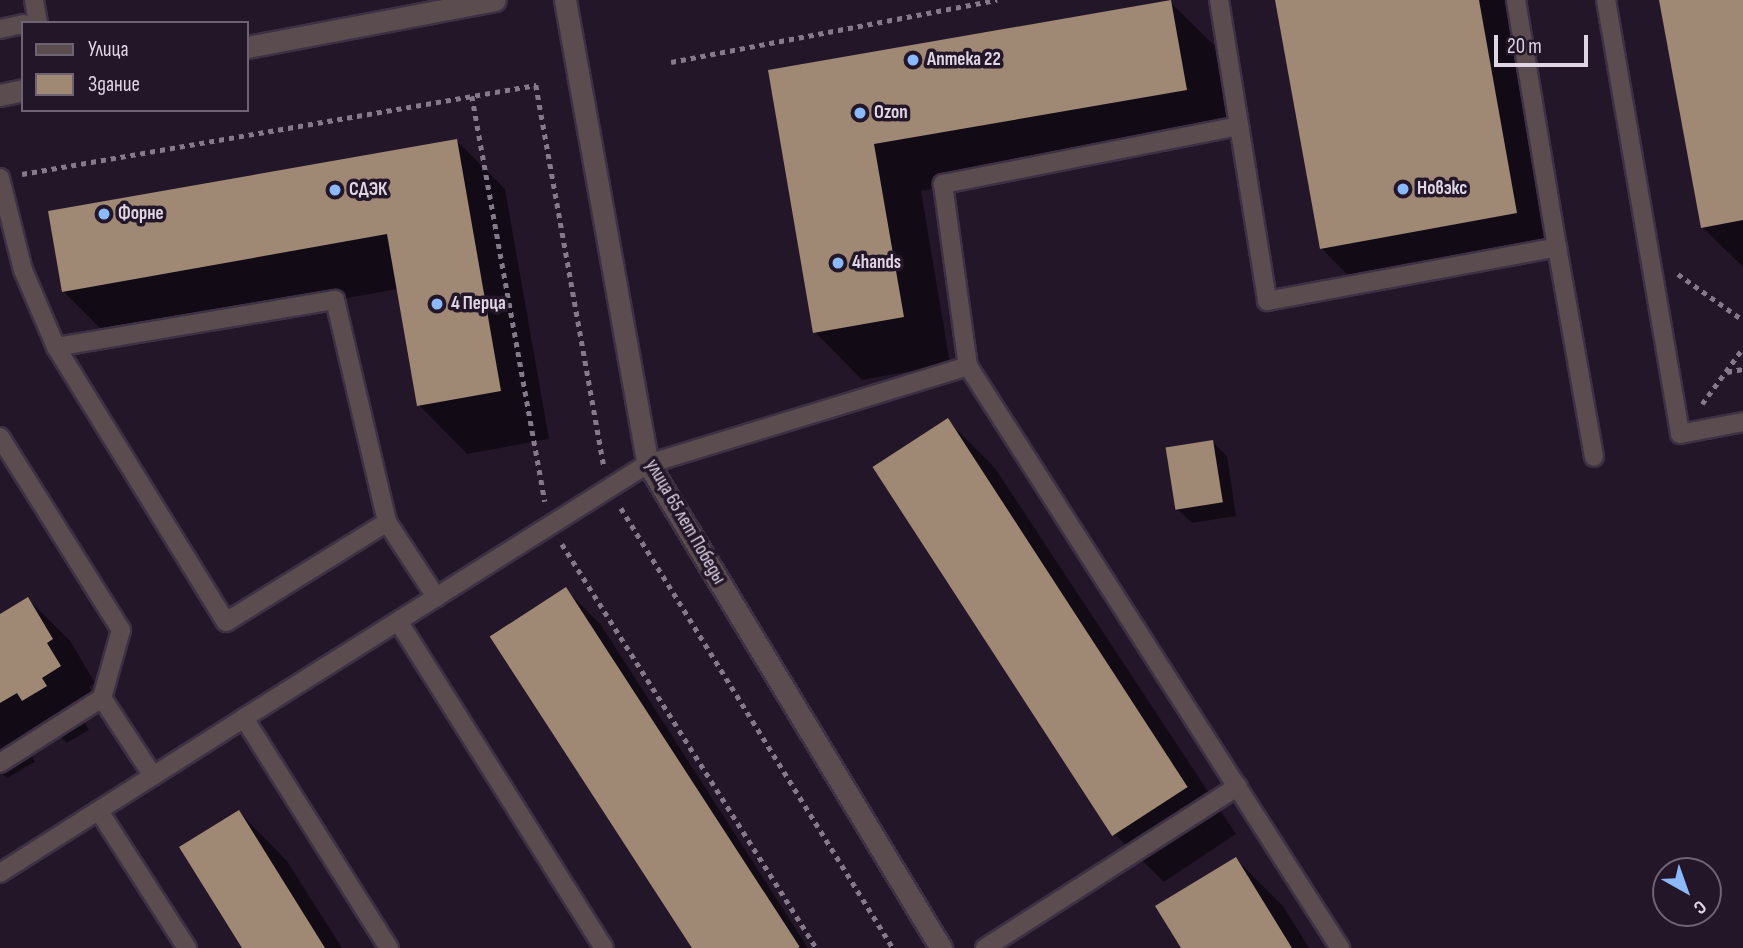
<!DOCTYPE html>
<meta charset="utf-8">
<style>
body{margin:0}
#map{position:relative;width:1743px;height:948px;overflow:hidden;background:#231629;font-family:"Sofia Sans Condensed",sans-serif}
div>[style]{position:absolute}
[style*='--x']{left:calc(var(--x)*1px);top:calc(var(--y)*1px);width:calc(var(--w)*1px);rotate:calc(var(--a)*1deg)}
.shadow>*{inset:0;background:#0007}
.building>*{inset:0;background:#9f8874;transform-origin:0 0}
.path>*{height:4.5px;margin-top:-2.25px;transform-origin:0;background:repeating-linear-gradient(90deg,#847a89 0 5px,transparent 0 10px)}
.roads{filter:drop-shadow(2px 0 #3d3143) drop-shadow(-2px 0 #3d3143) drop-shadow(0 2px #3d3143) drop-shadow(0 -2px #3d3143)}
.lane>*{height:18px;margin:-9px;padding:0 9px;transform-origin:9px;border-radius:9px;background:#5a4c4f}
.street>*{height:21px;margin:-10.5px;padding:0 10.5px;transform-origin:10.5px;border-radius:10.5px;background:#5a4c4f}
.dots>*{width:19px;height:19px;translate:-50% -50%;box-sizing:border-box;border:4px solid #231629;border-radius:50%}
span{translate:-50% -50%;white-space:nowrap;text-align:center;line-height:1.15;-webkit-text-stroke:7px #231629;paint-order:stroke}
.poi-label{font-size:19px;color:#dfd6e3;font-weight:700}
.left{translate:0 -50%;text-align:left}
.street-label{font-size:19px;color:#dfd6e3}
.legend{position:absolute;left:21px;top:21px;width:228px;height:91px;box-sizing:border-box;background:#231629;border:2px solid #6e6373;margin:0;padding:9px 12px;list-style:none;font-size:21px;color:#dfd6e3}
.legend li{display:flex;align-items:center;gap:14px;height:35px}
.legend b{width:35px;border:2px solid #6e6373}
.north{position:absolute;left:1652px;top:857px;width:70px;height:70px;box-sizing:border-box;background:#231629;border:2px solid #6e6373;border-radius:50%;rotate:140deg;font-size:19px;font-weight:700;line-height:28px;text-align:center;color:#dfd6e3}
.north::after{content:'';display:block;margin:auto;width:24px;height:32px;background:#8cb9fc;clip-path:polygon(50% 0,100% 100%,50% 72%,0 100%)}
.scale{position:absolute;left:1494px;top:35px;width:94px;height:32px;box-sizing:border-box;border:4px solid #dfd6e3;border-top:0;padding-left:9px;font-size:21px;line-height:24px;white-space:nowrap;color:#dfd6e3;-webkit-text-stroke:5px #231629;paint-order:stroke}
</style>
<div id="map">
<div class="shadow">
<i style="clip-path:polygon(1277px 0,1507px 0,1552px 249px,1357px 284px,1321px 248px)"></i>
<i style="clip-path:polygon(1661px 0,1743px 0,1743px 267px,1702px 227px)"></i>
<i style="clip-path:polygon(1170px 2px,1218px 49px,1233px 137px,921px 191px,950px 364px,862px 380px,815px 332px,770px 71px)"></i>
<i style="clip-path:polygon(457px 141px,505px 189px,549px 439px,467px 454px,419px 405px,398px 289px,112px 340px,63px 291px)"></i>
<i style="clip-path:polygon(948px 421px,995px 468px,1236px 834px,1164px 882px,1116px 835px)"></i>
<i style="clip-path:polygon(1213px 442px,1227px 456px,1236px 516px,1192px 523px,1177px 509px)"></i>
<i style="clip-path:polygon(565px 589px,601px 625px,808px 948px,691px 948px)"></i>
<i style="clip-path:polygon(28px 599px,71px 642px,95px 683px,89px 687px,103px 710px,84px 722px,89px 730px,67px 743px,60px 736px,31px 754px,35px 762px,7px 778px,0 772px,0 616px)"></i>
<i style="clip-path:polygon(239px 812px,287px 861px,342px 948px,244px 948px)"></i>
<i style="clip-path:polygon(1236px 859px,1283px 906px,1309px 948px,1183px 948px)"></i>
</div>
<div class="building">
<i style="clip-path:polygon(1171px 0,1187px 90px,874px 144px,904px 317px,813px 333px,768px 70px)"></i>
<i style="clip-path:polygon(1275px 0,1479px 0,1517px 213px,1320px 249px)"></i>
<i style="clip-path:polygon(1659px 0,1743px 0,1743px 220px,1701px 228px)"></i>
<i style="clip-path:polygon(457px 139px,501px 391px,417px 406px,387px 234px,62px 292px,48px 211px)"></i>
<i style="left:948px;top:418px;width:440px;height:90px;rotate:57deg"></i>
<i style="left:1213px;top:440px;width:63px;height:48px;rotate:81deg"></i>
<i style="left:566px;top:587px;width:429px;height:91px;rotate:57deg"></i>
<i style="clip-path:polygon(28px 597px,53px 639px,47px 643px,61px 666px,42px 678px,47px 686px,22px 701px,17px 693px,0 703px,0 614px)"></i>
<i style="clip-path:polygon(239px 810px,325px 948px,242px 948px,179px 847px)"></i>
<i style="clip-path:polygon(1236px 857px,1292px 948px,1181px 948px,1155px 906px)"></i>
</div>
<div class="path">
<i style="--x:671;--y:62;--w:332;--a:-10.8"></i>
<i style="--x:472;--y:96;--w:412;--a:79.8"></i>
<i style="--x:22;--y:174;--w:522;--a:-9.82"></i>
<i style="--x:536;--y:85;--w:386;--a:79.9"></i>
<i style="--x:1678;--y:274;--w:80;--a:35.3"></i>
<i style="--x:1727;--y:372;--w:16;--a:-11"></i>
<i style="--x:1702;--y:404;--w:69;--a:-53.8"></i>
<i style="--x:621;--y:508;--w:517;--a:58.28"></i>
<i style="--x:562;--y:544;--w:477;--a:57.8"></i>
</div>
<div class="roads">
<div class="lane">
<i style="--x:34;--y:0;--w:23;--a:80"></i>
<i style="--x:1219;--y:0;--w:305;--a:80.9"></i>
<i style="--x:1267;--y:301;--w:295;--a:-10.5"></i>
<i style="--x:1557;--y:247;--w:213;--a:80"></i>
<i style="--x:1516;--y:0;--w:250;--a:80.6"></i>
<i style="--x:1606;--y:0;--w:440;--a:80.3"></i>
<i style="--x:1680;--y:434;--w:64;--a:-10.8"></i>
<i style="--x:0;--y:29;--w:24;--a:-12"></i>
<i style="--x:1239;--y:126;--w:302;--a:168.9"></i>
<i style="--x:943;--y:184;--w:184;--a:82.2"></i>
<i style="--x:968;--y:366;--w:691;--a:57.41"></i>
<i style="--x:0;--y:178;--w:95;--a:76"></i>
<i style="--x:23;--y:270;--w:84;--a:66.8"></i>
<i style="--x:56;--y:347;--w:323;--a:58.3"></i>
<i style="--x:226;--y:622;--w:190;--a:-31.8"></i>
<i style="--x:56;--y:347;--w:283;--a:-9.6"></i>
<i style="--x:335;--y:300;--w:228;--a:76.8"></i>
<i style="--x:387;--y:522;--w:90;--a:56.8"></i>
<i style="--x:0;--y:437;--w:228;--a:57.9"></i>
<i style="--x:121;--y:630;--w:71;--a:105.6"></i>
<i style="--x:102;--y:698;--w:121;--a:147.5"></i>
<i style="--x:398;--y:621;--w:386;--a:57.8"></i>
<i style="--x:102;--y:698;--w:93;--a:56.8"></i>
<i style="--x:244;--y:718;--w:477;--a:-32.2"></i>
<i style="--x:648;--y:464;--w:335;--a:-17"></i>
<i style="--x:99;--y:811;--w:163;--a:57.3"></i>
<i style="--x:0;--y:873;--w:289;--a:-32.4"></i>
<i style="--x:244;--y:718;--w:272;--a:57.8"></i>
<i style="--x:985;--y:948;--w:300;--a:-32.6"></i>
</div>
<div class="street">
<i style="--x:565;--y:0;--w:471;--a:79.9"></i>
<i style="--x:648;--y:464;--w:566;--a:58.81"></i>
<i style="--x:247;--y:47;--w:252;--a:-10.7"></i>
<i style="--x:0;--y:95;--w:24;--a:-12"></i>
</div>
</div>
<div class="dots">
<i style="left:913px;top:60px;background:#8cb9fc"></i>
<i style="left:860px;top:113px;background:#8cb9fc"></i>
<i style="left:1403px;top:189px;background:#8cb9fc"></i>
<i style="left:335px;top:190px;background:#8cb9fc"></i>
<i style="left:104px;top:214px;background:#8cb9fc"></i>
<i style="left:838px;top:263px;background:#8cb9fc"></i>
<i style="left:437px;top:304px;background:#8cb9fc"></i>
</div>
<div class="poi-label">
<span class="left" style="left:927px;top:60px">Аптека 22</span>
<span class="left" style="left:874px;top:113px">Ozon</span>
<span class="left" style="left:1417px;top:189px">Новэкс</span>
<span class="left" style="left:349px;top:190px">СДЭК</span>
<span class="left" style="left:118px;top:214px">Форне</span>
<span class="left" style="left:852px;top:263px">4hands</span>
<span class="left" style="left:451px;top:304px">4 Перца</span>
</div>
<div class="street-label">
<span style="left:685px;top:522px;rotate:60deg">улица 65 лет Победы</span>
</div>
<ul class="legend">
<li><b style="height:9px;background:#5a4c4f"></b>Улица</li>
<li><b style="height:19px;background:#9f8874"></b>Здание</li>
</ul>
<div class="north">С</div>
<div class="scale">20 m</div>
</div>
